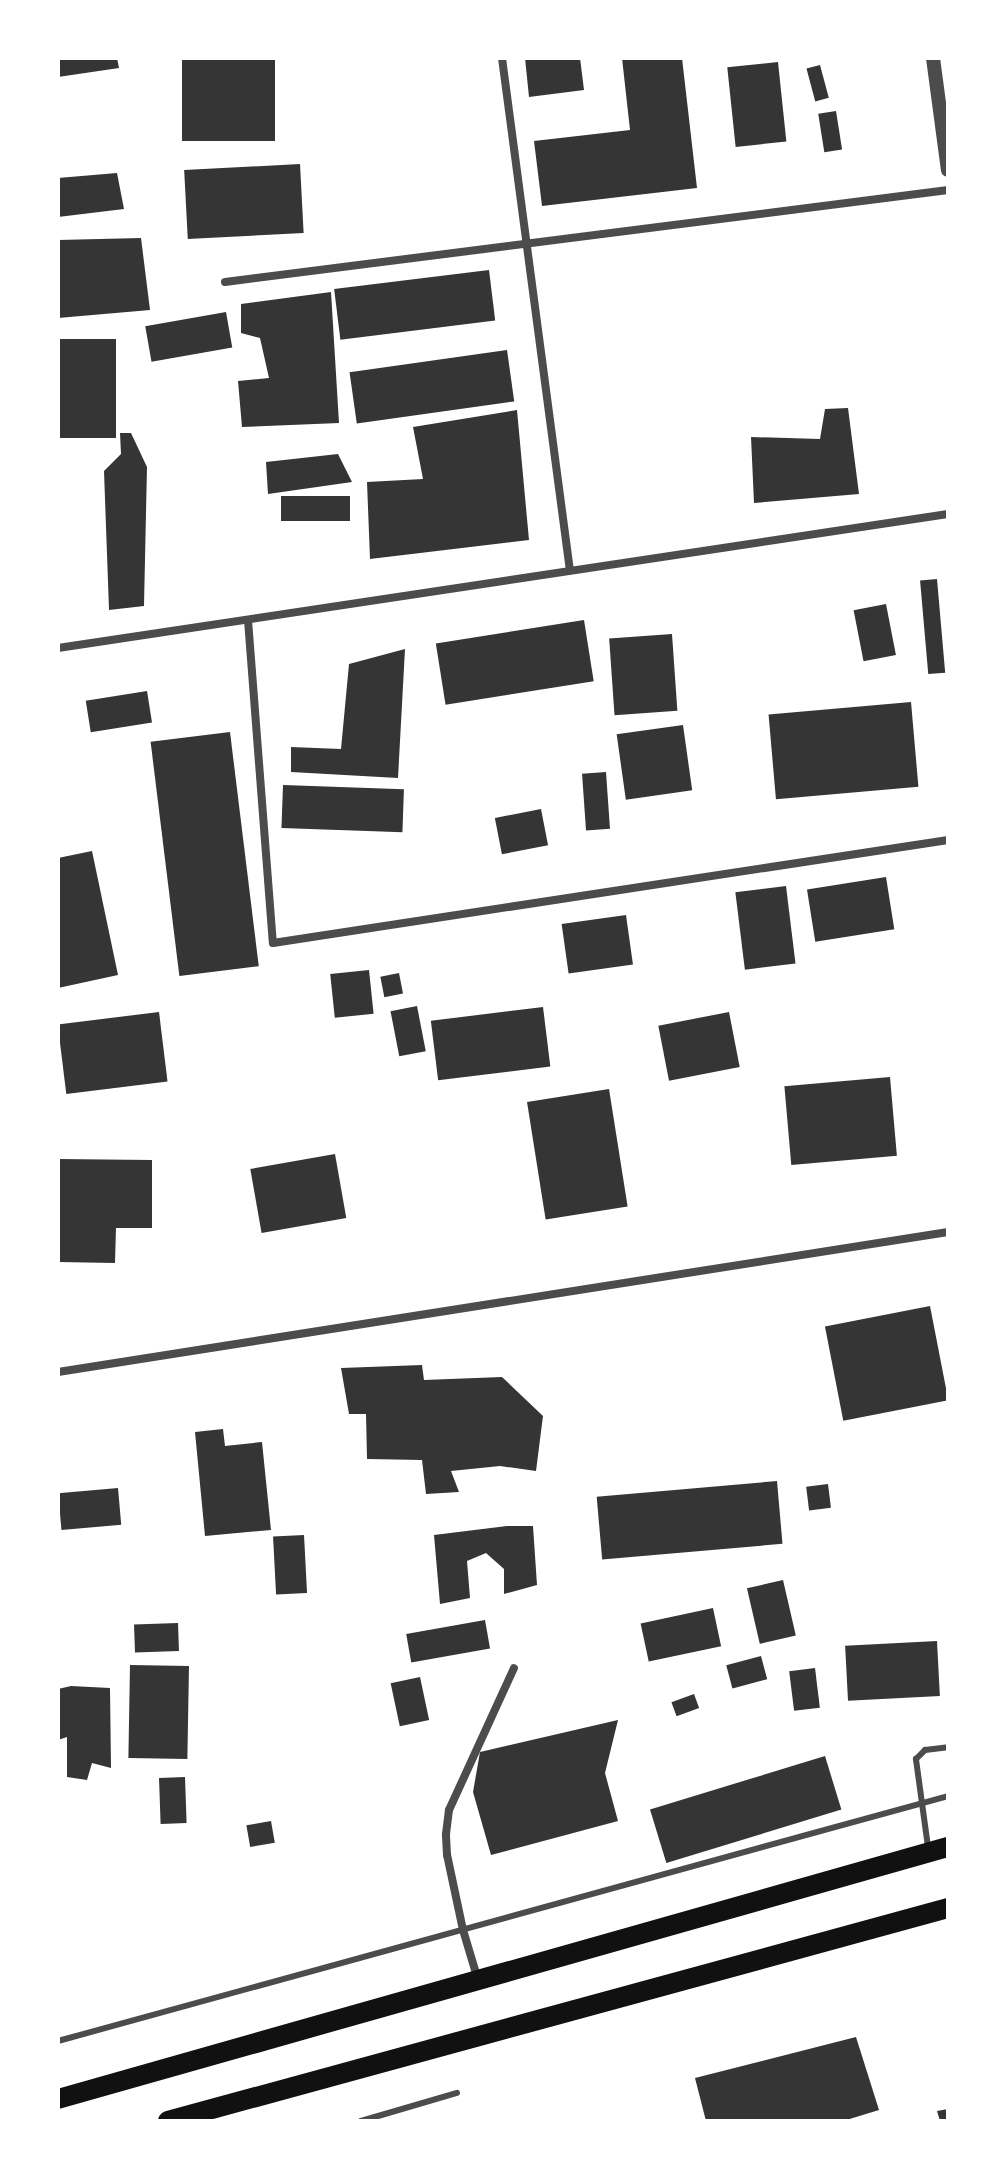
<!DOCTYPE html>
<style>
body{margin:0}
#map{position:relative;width:1006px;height:2179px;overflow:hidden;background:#fff;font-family:"Zilla Slab",serif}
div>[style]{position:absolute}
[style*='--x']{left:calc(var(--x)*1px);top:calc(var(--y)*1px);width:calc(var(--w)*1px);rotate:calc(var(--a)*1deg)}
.building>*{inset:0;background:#353535;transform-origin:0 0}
.service>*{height:6px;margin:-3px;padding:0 3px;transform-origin:3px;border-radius:3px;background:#4c4c4c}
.minor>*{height:8px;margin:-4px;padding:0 4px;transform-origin:4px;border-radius:4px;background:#4c4c4c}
.tertiary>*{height:14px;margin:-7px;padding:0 7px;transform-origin:7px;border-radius:7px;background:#4c4c4c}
.primary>*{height:20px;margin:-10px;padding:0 10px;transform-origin:10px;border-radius:10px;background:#111}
span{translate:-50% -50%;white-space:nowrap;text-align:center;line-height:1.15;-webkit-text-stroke:8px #fff;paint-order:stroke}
.frame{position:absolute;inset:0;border:60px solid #fff;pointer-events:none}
</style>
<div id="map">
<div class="building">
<i style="clip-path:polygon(58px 58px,117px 58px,119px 68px,58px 77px)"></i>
<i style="left:182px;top:58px;width:93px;height:83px"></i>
<i style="clip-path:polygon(525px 58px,580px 58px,584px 90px,529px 97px)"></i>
<i style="clip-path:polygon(622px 58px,682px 58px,697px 188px,542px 206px,534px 141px,630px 130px)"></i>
<i style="left:778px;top:62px;width:80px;height:51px;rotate:84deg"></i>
<i style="left:820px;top:65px;width:34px;height:14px;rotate:75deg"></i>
<i style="left:836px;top:111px;width:39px;height:18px;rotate:81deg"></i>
<i style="left:300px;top:164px;width:69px;height:116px;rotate:87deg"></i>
<i style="clip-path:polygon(117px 173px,124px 209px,58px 217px,58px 178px)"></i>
<i style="clip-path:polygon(141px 238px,150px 310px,58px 318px,58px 240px)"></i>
<i style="left:489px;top:270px;width:51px;height:156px;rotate:83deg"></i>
<i style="clip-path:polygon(331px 292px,339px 423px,242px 427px,238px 381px,269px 378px,260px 338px,241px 333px,241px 304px)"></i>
<i style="left:226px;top:312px;width:36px;height:82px;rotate:80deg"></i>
<i style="left:116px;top:339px;width:99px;height:58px;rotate:90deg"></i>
<i style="left:507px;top:350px;width:52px;height:159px;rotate:82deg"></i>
<i style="clip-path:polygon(848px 408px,859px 494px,754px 503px,751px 437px,820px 439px,825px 409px)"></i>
<i style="clip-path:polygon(517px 410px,529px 540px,370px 559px,367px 482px,423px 479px,413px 427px)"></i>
<i style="clip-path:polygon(120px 433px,131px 433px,147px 467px,144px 606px,109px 610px,104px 471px,121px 454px)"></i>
<i style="clip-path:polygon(338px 454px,352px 482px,268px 494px,266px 462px)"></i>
<i style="left:350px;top:496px;width:25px;height:69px;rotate:90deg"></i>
<i style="left:937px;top:579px;width:94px;height:17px;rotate:85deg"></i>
<i style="left:886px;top:604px;width:52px;height:33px;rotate:79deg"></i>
<i style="left:584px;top:620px;width:62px;height:150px;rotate:81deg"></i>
<i style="left:672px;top:634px;width:77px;height:63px;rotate:86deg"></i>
<i style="clip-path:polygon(405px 649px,398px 778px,291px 772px,291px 747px,341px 749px,349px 664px)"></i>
<i style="left:147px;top:691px;width:32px;height:62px;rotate:81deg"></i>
<i style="left:911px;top:702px;width:85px;height:143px;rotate:85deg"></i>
<i style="left:683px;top:725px;width:66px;height:67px;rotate:82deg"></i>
<i style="left:230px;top:732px;width:236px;height:80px;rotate:83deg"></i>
<i style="left:606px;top:772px;width:57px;height:24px;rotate:86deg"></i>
<i style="left:283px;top:785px;width:121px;height:43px;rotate:2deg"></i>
<i style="left:541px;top:809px;width:37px;height:47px;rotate:79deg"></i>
<i style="clip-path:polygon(92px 851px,118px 975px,58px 988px,58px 858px)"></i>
<i style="left:886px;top:877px;width:53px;height:80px;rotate:81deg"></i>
<i style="left:786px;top:886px;width:78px;height:51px;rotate:83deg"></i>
<i style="left:626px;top:915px;width:50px;height:65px;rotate:82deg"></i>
<i style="left:369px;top:970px;width:44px;height:39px;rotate:84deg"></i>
<i style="left:399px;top:973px;width:21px;height:19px;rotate:79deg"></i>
<i style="left:417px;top:1006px;width:46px;height:27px;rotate:79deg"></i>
<i style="left:543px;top:1007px;width:60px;height:113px;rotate:83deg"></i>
<i style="left:159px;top:1012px;width:70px;height:102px;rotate:83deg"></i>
<i style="left:729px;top:1012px;width:56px;height:72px;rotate:79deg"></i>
<i style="left:890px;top:1077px;width:79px;height:106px;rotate:85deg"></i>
<i style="left:609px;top:1089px;width:119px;height:83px;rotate:81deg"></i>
<i style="left:335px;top:1154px;width:65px;height:86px;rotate:80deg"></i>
<i style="clip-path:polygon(58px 1159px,152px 1160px,152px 1228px,116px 1228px,115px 1263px,58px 1262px)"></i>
<i style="left:930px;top:1306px;width:96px;height:107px;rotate:79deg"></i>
<i style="clip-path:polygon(422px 1365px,424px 1380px,502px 1377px,543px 1416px,536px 1471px,500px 1466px,451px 1471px,459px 1492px,426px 1494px,422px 1460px,367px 1459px,366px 1414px,349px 1414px,341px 1368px)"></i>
<i style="clip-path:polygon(223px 1429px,225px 1446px,262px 1442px,271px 1530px,205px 1536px,195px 1432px)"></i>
<i style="left:777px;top:1481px;width:63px;height:181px;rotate:85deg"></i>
<i style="left:828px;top:1484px;width:24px;height:22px;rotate:83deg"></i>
<i style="left:118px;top:1488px;width:37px;height:60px;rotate:85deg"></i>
<i style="clip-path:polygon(507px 1526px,533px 1526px,537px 1585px,504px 1594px,504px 1569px,486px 1553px,467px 1561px,470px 1598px,440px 1604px,434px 1535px)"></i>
<i style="left:304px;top:1535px;width:58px;height:31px;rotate:87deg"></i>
<i style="left:783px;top:1580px;width:57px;height:37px;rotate:77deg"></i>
<i style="left:713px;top:1608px;width:39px;height:74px;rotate:78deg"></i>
<i style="left:485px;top:1620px;width:29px;height:80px;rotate:80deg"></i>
<i style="left:178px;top:1623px;width:28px;height:44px;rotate:88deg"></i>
<i style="left:937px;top:1641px;width:55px;height:92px;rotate:87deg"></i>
<i style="left:761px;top:1656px;width:24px;height:36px;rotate:75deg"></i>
<i style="left:130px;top:1665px;width:59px;height:93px;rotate:1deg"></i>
<i style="left:815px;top:1668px;width:40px;height:26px;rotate:83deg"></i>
<i style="left:420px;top:1677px;width:44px;height:30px;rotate:78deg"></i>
<i style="clip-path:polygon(71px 1686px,110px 1688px,111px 1768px,92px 1763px,87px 1780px,67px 1777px,67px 1737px,58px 1740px,58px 1689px)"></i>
<i style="left:694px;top:1694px;width:15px;height:24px;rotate:70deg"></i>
<i style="clip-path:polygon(618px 1720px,605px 1773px,618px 1821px,491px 1855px,473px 1792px,480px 1752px)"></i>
<i style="left:825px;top:1756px;width:56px;height:183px;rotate:73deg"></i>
<i style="left:185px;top:1777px;width:46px;height:26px;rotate:88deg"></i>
<i style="left:271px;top:1821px;width:22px;height:25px;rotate:80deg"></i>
<i style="clip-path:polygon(856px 2037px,879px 2110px,843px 2121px,706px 2121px,695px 2078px)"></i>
<i style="clip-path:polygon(948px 2109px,948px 2121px,940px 2121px,937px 2111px)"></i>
</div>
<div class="service">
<i style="--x:928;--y:1847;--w:89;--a:-97.8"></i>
<i style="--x:916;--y:1759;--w:13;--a:-45"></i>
<i style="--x:925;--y:1750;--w:23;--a:-7"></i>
<i style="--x:58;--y:2041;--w:923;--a:-15.39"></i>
<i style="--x:361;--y:2121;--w:100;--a:-16.3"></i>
</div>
<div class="minor">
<i style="--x:502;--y:58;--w:517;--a:82.45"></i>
<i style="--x:225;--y:282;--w:729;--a:-7.25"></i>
<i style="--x:248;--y:620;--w:324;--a:85.6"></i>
<i style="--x:273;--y:943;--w:683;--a:-8.68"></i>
<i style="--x:58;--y:648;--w:900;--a:-8.56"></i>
<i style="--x:58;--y:1372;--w:901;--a:-8.94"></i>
<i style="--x:478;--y:1980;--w:52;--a:-106.7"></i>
<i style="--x:463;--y:1930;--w:77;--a:-102"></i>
<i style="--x:447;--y:1855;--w:21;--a:-93"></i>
<i style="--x:446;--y:1834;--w:24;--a:-83"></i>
<i style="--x:449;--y:1810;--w:156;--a:-65.4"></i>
</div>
<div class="tertiary">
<i style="--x:933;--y:58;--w:113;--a:82.4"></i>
</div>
<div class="primary">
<i style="--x:58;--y:2099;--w:925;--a:-15.81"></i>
<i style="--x:168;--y:2121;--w:809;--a:-15.27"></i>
</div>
<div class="frame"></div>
</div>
